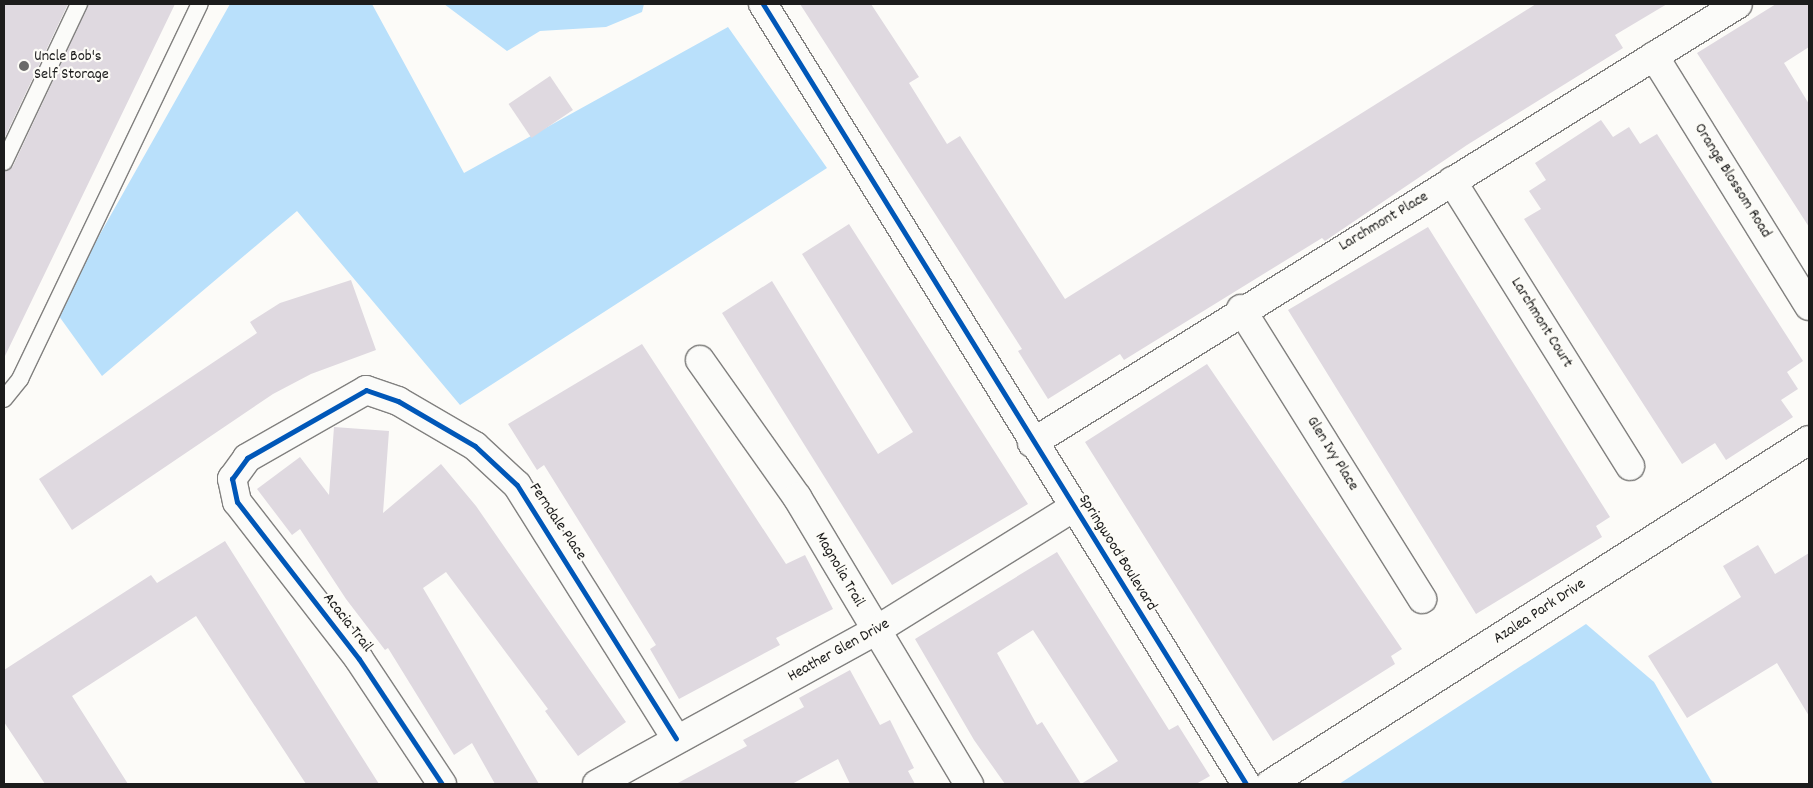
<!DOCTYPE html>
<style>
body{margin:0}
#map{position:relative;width:1813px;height:788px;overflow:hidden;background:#fcfbf8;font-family:Dekko,sans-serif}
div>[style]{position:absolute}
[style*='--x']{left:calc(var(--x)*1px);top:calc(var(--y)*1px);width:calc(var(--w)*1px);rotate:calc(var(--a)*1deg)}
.water>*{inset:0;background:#b9e0fb}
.building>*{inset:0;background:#dfd9e0;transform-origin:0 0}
.roads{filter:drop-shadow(1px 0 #81807f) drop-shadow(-1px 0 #81807f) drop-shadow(0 1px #81807f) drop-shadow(0 -1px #81807f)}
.lane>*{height:16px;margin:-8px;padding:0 8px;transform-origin:8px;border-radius:8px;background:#fbfbf9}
.street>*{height:28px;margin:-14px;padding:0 14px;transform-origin:14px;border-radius:14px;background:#fbfbf9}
.cycleway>*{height:5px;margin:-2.5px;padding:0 2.5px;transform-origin:2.5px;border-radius:2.5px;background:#0057b8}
.dots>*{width:14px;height:14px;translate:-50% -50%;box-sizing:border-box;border:2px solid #fdfcf7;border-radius:50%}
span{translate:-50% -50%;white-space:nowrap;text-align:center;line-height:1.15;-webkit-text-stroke:4.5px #fdfcf7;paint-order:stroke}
.poi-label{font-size:16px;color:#1c1c1c}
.left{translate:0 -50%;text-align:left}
.street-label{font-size:16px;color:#1c1c1c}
.frame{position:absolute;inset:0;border:5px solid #1c1c1c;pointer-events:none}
</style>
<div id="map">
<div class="water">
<i style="clip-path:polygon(230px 4px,372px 4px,464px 173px,728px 27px,827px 168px,460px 405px,297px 211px,102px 376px,56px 312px)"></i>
<i style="clip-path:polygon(444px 4px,644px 4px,642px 12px,606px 27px,540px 31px,507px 51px)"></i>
<i style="clip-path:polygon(1586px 624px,1654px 682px,1713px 784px,1339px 784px)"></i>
</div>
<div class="building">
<i style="clip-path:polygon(4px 4px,68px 4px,4px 139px)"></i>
<i style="clip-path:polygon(89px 4px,175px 4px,4px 358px,4px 172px,13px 166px)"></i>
<i style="clip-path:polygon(800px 4px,871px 4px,919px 77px,909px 83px,947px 144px,960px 136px,1065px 299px,1536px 4px,1667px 4px,1615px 35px,1623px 48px,1467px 145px,1325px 241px,1322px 238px,1124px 360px,1120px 354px,1048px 399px,1018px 351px,1022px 349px)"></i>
<i style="clip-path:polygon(1776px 4px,1809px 4px,1809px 47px,1784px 63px,1809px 104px,1809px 227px,1697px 53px)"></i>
<i style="left:550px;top:76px;width:41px;height:50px;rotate:56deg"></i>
<i style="clip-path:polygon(1601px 120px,1613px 137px,1629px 127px,1640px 144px,1657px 134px,1803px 361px,1787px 372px,1798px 389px,1781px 400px,1793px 417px,1726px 460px,1715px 443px,1682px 464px,1524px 219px,1541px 209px,1529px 191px,1546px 180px,1535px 163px)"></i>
<i style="clip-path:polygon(849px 224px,1028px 504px,892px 585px,722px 313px,772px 281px,878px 454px,913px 432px,802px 254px)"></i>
<i style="clip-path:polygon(1428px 227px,1610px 517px,1596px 526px,1602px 537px,1476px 614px,1288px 310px)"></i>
<i style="clip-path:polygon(351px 280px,376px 350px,311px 374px,273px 394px,72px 530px,39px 479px,257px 333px,250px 322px,280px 303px)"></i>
<i style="clip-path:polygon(642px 344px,786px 564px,805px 555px,833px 609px,776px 638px,780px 645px,679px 699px,650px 649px,656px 645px,612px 574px,544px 465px,537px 470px,508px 424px)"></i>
<i style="clip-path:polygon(1207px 364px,1402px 649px,1391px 656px,1395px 664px,1273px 741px,1085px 442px)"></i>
<i style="clip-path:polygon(334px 427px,389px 431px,383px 513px,441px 464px,476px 506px,626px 722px,578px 756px,545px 711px,548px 709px,446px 572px,423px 588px,539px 784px,495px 784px,472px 743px,454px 755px,388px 648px,385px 650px,346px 599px,300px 529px,292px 535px,257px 489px,300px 457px,329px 495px)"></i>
<i style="clip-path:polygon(225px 541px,379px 784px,306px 784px,196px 616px,72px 696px,128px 784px,45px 784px,4px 722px,4px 670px,151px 575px,157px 583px)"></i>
<i style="clip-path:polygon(1758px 545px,1775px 574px,1809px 553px,1809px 716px,1777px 663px,1687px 718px,1648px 656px,1741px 597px,1723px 566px)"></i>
<i style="clip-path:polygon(1057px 552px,1169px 730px,1178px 725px,1210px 776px,1196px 784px,1081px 784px,1118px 761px,1033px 630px,997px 653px,1037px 725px,1042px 722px,1081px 784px,1005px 784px,974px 740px,915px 639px)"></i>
<i style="clip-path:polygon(850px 670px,880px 725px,890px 720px,914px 768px,908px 771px,915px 784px,850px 784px,838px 759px,792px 784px,676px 784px,747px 746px,743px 740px,804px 707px,799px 698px)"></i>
</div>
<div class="roads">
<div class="lane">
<i style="--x:4;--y:162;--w:175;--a:-64.6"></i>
<i style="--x:4;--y:399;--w:26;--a:-51"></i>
<i style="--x:20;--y:379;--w:416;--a:-64.4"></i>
</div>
<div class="street">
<i style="--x:763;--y:4;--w:917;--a:58.23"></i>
<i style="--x:1654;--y:56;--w:294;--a:58.2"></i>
<i style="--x:1452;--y:181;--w:336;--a:58"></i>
<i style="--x:1241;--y:309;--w:342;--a:58"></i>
<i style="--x:700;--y:360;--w:168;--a:54.7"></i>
<i style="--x:797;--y:497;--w:335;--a:59.1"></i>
<i style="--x:1032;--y:443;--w:831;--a:-31.87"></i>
<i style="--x:442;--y:784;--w:150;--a:-123.6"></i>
<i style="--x:359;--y:659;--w:199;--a:-127.8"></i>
<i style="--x:237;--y:502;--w:24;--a:-102"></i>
<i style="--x:232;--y:479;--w:26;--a:-54"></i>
<i style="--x:247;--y:458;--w:137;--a:-29.7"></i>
<i style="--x:366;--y:390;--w:34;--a:19"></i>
<i style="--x:398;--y:401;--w:89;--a:30.3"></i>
<i style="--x:475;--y:446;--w:57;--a:42.9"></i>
<i style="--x:517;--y:485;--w:299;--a:57.9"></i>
<i style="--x:597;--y:784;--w:317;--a:-28.8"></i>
<i style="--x:875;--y:631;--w:234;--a:-31.9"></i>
<i style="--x:1270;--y:784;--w:639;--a:-32.55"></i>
</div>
</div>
<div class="cycleway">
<i style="--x:763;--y:4;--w:917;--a:58.23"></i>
<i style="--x:442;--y:784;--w:150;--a:-123.6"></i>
<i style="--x:359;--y:659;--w:199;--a:-127.8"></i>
<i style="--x:237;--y:502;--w:24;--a:-102"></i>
<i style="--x:232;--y:479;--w:26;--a:-54"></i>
<i style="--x:247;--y:458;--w:137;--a:-29.7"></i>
<i style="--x:366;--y:390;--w:34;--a:19"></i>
<i style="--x:398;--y:401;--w:89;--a:30.3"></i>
<i style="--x:475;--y:446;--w:57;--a:42.9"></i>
<i style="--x:517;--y:485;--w:299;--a:57.9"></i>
</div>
<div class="dots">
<i style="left:24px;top:66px;background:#6a6a69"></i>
</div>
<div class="poi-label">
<span class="left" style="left:34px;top:66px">Uncle Bob's<br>Self Storage</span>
</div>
<div class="street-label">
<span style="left:1732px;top:181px;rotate:58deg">Orange Blossom Road</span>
<span style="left:1384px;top:222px;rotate:-31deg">Larchmont Place</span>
<span style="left:1541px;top:323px;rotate:58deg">Larchmont Court</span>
<span style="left:1332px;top:454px;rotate:58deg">Glen Ivy Place</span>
<span style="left:557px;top:522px;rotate:56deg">Ferndale Place</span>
<span style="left:1117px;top:553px;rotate:58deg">Springwood Boulevard</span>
<span style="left:839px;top:570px;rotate:60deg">Magnolia Trail</span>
<span style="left:1540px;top:612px;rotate:-33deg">Azalea Park Drive</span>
<span style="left:347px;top:623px;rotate:52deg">Acacia Trail</span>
<span style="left:839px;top:651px;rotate:-29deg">Heather Glen Drive</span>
</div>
<div class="frame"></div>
</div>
